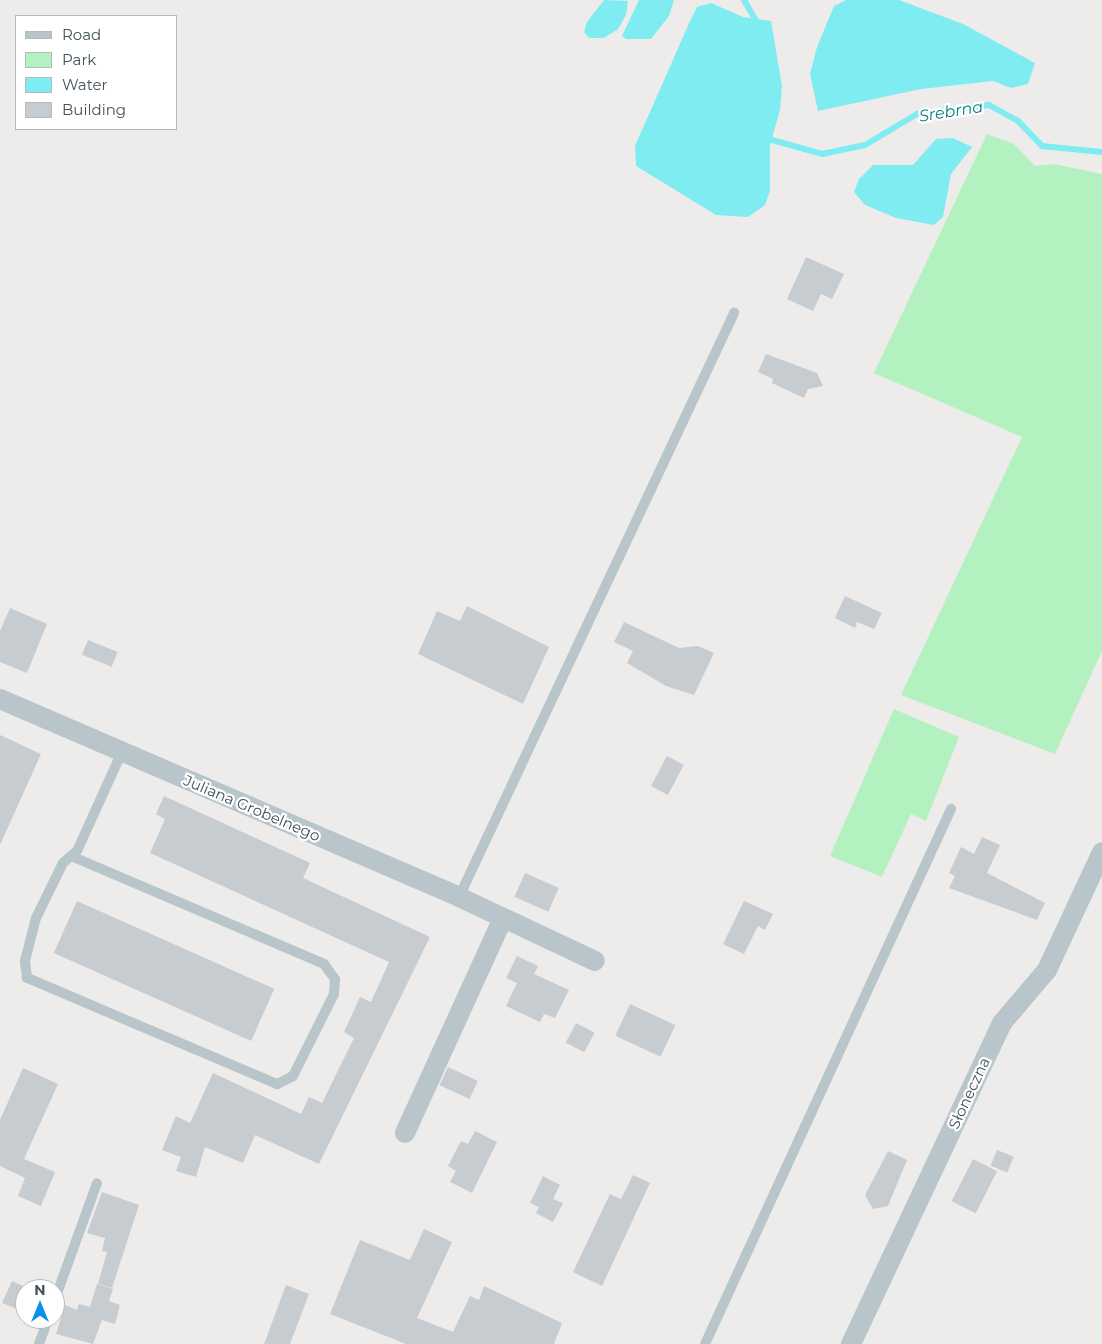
<!DOCTYPE html>
<meta charset="utf-8">
<style>
body{margin:0}
#map{position:relative;width:1102px;height:1344px;overflow:hidden;background:#eeebeb;font-family:Montserrat,sans-serif}
div>[style]{position:absolute}
[style*='--x']{left:calc(var(--x)*1px);top:calc(var(--y)*1px);width:calc(var(--w)*1px);rotate:calc(var(--a)*1deg)}
.green>*{inset:0;background:#b4f1c1}
.water>*{inset:0;background:#7eecf1}
.stream>*{height:6px;margin:-3px;padding:0 3px;transform-origin:3px;border-radius:3px;background:#7eecf1}
.building>*{inset:0;background:#c7ccd1;transform-origin:0 0}
.lane>*{height:10px;margin:-5px;padding:0 5px;transform-origin:5px;border-radius:5px;background:#b8c6cc}
.street>*{height:20px;margin:-10px;padding:0 10px;transform-origin:10px;border-radius:10px;background:#b8c6cc}
span{translate:-50% -50%;white-space:nowrap;text-align:center;line-height:1.15;-webkit-text-stroke:4.5px #fff;paint-order:stroke}
.street-label{font-size:15px;color:#435259}
.water-label{font-size:16px;color:#068085;font-style:italic}
.legend{position:absolute;left:15px;top:15px;width:162px;height:115px;box-sizing:border-box;background:#fff;border:1px solid #b4babd;margin:0;padding:6px 9px;list-style:none;font-size:15px;color:#435259}
.legend li{display:flex;align-items:center;gap:10px;height:25px}
.legend b{width:25px;border:1px solid #b4babd}
.north{position:absolute;left:15px;top:1279px;width:50px;height:50px;box-sizing:border-box;background:#fff;border:1px solid #b4babd;border-radius:50%;rotate:0deg;font-size:14px;font-weight:700;line-height:20px;text-align:center;color:#435259}
.north::after{content:'';display:block;margin:auto;width:18px;height:22px;background:#0d91e6;clip-path:polygon(50% 0,100% 100%,50% 72%,0 100%)}
</style>
<div id="map">
<div class="green">
<i style="clip-path:polygon(987px 134px,1014px 144px,1035px 166px,1054px 164px,1102px 174px,1102px 651px,1055px 754px,901px 695px,1022px 437px,874px 373px)"></i>
<i style="clip-path:polygon(894px 709px,959px 737px,926px 821px,911px 814px,882px 877px,830px 856px)"></i>
</div>
<div class="water">
<i style="clip-path:polygon(604px 0,628px 1px,626px 15px,618px 29px,604px 38px,589px 38px,584px 32px,587px 22px)"></i>
<i style="clip-path:polygon(639px 0,674px 0,669px 16px,651px 39px,626px 39px,622px 36px)"></i>
<i style="clip-path:polygon(846px 0,899px 0,963px 24px,1035px 63px,1028px 84px,1011px 88px,993px 81px,921px 89px,818px 111px,810px 74px,817px 47px,834px 6px)"></i>
<i style="clip-path:polygon(711px 3px,743px 17px,771px 21px,782px 86px,780px 110px,770px 145px,770px 191px,765px 205px,748px 217px,716px 215px,636px 166px,635px 146px,690px 21px,697px 7px)"></i>
<i style="clip-path:polygon(953px 138px,972px 147px,951px 174px,943px 217px,934px 225px,896px 218px,865px 205px,854px 192px,859px 179px,873px 165px,913px 165px,936px 139px)"></i>
</div>
<div class="stream">
<i style="--x:744;--y:0;--w:30;--a:60"></i>
<i style="--x:765;--y:138;--w:59;--a:15.7"></i>
<i style="--x:822;--y:154;--w:44;--a:-11.8"></i>
<i style="--x:865;--y:145;--w:61;--a:-30.8"></i>
<i style="--x:917;--y:114;--w:73;--a:-7.1"></i>
<i style="--x:989;--y:105;--w:33;--a:29"></i>
<i style="--x:1018;--y:121;--w:35;--a:46"></i>
<i style="--x:1042;--y:146;--w:60;--a:5.7"></i>
</div>
<div class="building">
<i style="clip-path:polygon(806px 257px,844px 274px,832px 299px,821px 294px,813px 311px,787px 299px)"></i>
<i style="clip-path:polygon(766px 354px,817px 373px,823px 386px,808px 389px,804px 398px,772px 383px,773px 379px,758px 372px)"></i>
<i style="clip-path:polygon(845px 596px,882px 613px,874px 629px,857px 622px,855px 628px,835px 618px)"></i>
<i style="clip-path:polygon(467px 606px,549px 647px,523px 704px,418px 654px,437px 611px,460px 621px)"></i>
<i style="clip-path:polygon(10px 608px,47px 624px,27px 673px,0 662px,0 631px)"></i>
<i style="clip-path:polygon(624px 622px,679px 648px,698px 646px,714px 653px,694px 695px,666px 686px,627px 663px,633px 651px,614px 642px)"></i>
<i style="left:88px;top:640px;width:32px;height:16px;rotate:22deg"></i>
<i style="clip-path:polygon(0 735px,41px 754px,0 845px)"></i>
<i style="left:667px;top:756px;width:19px;height:34px;rotate:28deg"></i>
<i style="clip-path:polygon(164px 796px,310px 863px,303px 878px,430px 937px,319px 1164px,255px 1135px,243px 1163px,205px 1147px,196px 1177px,176px 1171px,181px 1157px,162px 1150px,176px 1116px,190px 1123px,213px 1073px,301px 1114px,309px 1097px,322px 1103px,354px 1038px,344px 1032px,360px 997px,371px 1002px,389px 962px,150px 853px,165px 819px,156px 814px)"></i>
<i style="clip-path:polygon(982px 837px,1000px 845px,987px 873px,1045px 903px,1037px 920px,949px 888px,955px 876px,949px 873px,961px 847px,974px 854px)"></i>
<i style="left:525px;top:873px;width:37px;height:26px;rotate:24deg"></i>
<i style="left:77px;top:901px;width:216px;height:57px;rotate:24deg"></i>
<i style="clip-path:polygon(744px 901px,773px 914px,765px 930px,758px 926px,744px 954px,723px 944px)"></i>
<i style="clip-path:polygon(517px 956px,538px 966px,534px 974px,569px 990px,555px 1018px,544px 1014px,540px 1022px,506px 1006px,517px 983px,506px 978px)"></i>
<i style="left:630px;top:1004px;width:50px;height:35px;rotate:25deg"></i>
<i style="left:576px;top:1023px;width:21px;height:22px;rotate:28deg"></i>
<i style="left:448px;top:1067px;width:33px;height:20px;rotate:25deg"></i>
<i style="clip-path:polygon(23px 1068px,58px 1084px,24px 1159px,55px 1172px,41px 1206px,18px 1196px,25px 1178px,0 1166px,0 1120px)"></i>
<i style="clip-path:polygon(475px 1131px,497px 1142px,472px 1193px,450px 1182px,456px 1171px,448px 1166px,461px 1141px,468px 1144px)"></i>
<i style="left:997px;top:1150px;width:18px;height:17px;rotate:22deg"></i>
<i style="clip-path:polygon(888px 1151px,907px 1160px,888px 1206px,873px 1209px,865px 1195px)"></i>
<i style="left:973px;top:1159px;width:27px;height:47px;rotate:27deg"></i>
<i style="clip-path:polygon(633px 1175px,650px 1183px,602px 1286px,573px 1272px,610px 1194px,621px 1199px)"></i>
<i style="clip-path:polygon(543px 1176px,560px 1185px,553px 1199px,563px 1203px,553px 1222px,536px 1213px,539px 1207px,530px 1203px)"></i>
<i style="clip-path:polygon(102px 1192px,139px 1205px,112px 1288px,98px 1284px,107px 1252px,102px 1251px,105px 1238px,87px 1233px)"></i>
<i style="clip-path:polygon(424px 1229px,452px 1242px,417px 1318px,453px 1332px,470px 1296px,479px 1300px,484px 1286px,562px 1323px,554px 1344px,406px 1344px,330px 1314px,360px 1240px,410px 1260px)"></i>
<i style="clip-path:polygon(12px 1281px,25px 1287px,25px 1312px,2px 1303px)"></i>
<i style="clip-path:polygon(97px 1284px,113px 1289px,109px 1301px,120px 1305px,115px 1324px,102px 1320px,93px 1344px,56px 1334px,65px 1305px,77px 1310px,79px 1304px,90px 1307px)"></i>
<i style="clip-path:polygon(286px 1285px,309px 1294px,290px 1344px,264px 1344px)"></i>
</div>
<div class="lane">
<i style="--x:71;--y:856;--w:275;--a:23.1"></i>
<i style="--x:324;--y:964;--w:19;--a:54"></i>
<i style="--x:335;--y:979;--w:15;--a:94"></i>
<i style="--x:334;--y:994;--w:92;--a:116.6"></i>
<i style="--x:293;--y:1076;--w:18;--a:153"></i>
<i style="--x:277;--y:1084;--w:272;--a:-157"></i>
<i style="--x:27;--y:978;--w:17;--a:-97"></i>
<i style="--x:25;--y:961;--w:44;--a:-75.7"></i>
<i style="--x:36;--y:918;--w:61;--a:-63.9"></i>
<i style="--x:63;--y:863;--w:18;--a:-41"></i>
<i style="--x:77;--y:851;--w:109;--a:-65.6"></i>
<i style="--x:459;--y:897;--w:646;--a:-64.78"></i>
<i style="--x:55;--y:1299;--w:123;--a:-70.1"></i>
<i style="--x:39;--y:1344;--w:27;--a:-70"></i>
<i style="--x:705;--y:1344;--w:589;--a:-65.31"></i>
</div>
<div class="street">
<i style="--x:0;--y:699;--w:500;--a:23.3"></i>
<i style="--x:459;--y:897;--w:150;--a:25.2"></i>
<i style="--x:405;--y:1133;--w:234;--a:-65.5"></i>
<i style="--x:851;--y:1344;--w:355;--a:-64.8"></i>
<i style="--x:1002;--y:1023;--w:70;--a:-49.7"></i>
<i style="--x:1047;--y:970;--w:130;--a:-65"></i>
</div>
<div class="street-label">
<span style="left:252px;top:808px;rotate:23deg">Juliana Grobelnego</span>
<span style="left:969px;top:1093px;rotate:-65deg">Słoneczna</span>
</div>
<div class="water-label">
<span style="left:951px;top:112px;rotate:-9deg">Srebrna</span>
</div>
<ul class="legend">
<li><b style="height:6px;background:#b8c6cc"></b>Road</li>
<li><b style="height:14px;background:#b4f1c1"></b>Park</li>
<li><b style="height:14px;background:#7eecf1"></b>Water</li>
<li><b style="height:14px;background:#c7ccd1"></b>Building</li>
</ul>
<div class="north">N</div>
</div>
